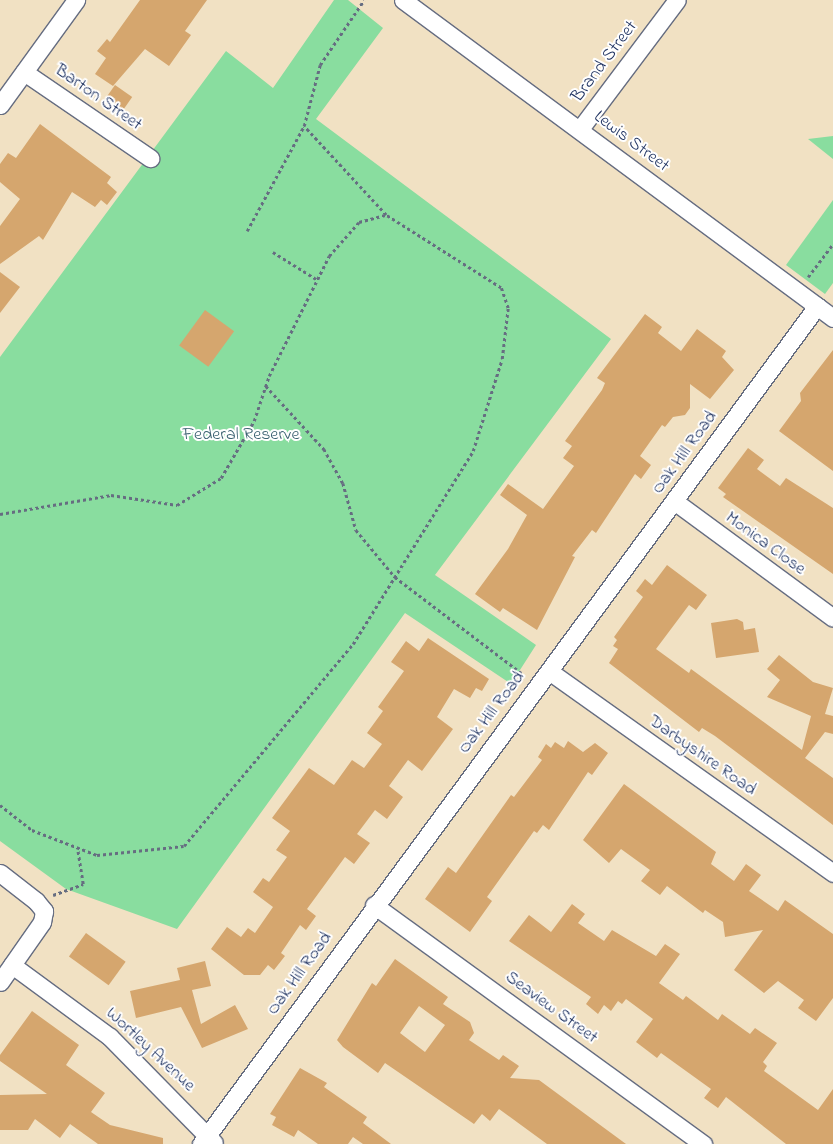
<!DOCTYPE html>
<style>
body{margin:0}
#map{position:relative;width:833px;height:1144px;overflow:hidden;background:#f1e1c3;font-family:"Indie Flower",sans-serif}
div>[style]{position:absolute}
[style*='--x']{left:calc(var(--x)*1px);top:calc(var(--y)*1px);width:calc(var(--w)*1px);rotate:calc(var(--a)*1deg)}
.green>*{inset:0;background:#89dd9f}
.building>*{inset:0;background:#d5a66e;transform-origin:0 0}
.path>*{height:2.5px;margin-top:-1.25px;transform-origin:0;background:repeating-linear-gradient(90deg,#666d81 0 3px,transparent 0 6px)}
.roads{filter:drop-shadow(1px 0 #666d81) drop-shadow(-1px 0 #666d81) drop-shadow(0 1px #666d81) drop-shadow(0 -1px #666d81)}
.minor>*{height:17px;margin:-8.5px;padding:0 8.5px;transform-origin:8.5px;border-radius:8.5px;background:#fff}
span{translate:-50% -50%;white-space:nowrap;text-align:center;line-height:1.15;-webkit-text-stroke:4px #fff;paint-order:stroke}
.street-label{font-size:18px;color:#1b2f5e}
.park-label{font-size:18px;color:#3c6372}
</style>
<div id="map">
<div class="green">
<i style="clip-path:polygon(334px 0,348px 0,383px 28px,316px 119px,611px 339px,435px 575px,536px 645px,511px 684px,405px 613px,177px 929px,66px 889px,0 841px,0 357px,226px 51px,273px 88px)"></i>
<i style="clip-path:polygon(833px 136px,833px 159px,808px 139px)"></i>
<i style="clip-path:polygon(833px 200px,833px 283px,825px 294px,786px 265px)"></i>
</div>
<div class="building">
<i style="clip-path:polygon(140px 0,207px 0,185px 31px,191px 35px,169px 66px,145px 49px,113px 86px,95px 74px,106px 58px,97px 51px,107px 39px,110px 42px)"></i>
<i style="left:115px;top:85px;width:21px;height:18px;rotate:35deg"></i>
<i style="clip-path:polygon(40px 124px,111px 177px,107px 183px,117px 192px,107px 205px,101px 200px,95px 207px,72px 192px,43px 240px,39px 236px,0 264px,0 226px,20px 199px,0 182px,0 164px,8px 153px,16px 158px)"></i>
<i style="clip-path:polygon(0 272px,20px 287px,0 313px)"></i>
<i style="left:205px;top:310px;width:36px;height:44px;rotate:36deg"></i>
<i style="clip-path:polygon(645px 314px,662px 327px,658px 333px,681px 351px,697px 329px,726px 351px,722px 357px,734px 370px,710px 399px,690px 384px,690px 408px,685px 415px,673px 417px,665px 427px,662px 425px,640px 456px,651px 465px,641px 479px,635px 474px,596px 533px,592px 530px,572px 556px,575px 557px,537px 630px,503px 608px,500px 612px,475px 594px,508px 549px,527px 515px,500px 495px,508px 484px,543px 509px,574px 466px,563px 458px,572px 446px,565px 441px,602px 390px,605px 383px,597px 378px)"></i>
<i style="clip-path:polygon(833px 350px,833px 471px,779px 431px,801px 401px,800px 393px)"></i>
<i style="clip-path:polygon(748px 448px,764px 460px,757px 469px,780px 486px,786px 478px,833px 508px,833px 574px,723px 497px,726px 494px,718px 488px)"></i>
<i style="clip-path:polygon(667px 565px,707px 595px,696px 610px,689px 605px,656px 649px,689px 673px,691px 669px,802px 750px,811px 716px,767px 697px,780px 680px,767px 669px,779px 655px,813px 682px,833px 688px,825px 714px,833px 716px,833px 734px,825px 732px,805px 758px,833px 778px,833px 825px,715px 736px,702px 728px,699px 732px,609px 663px,618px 649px,613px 646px,617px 640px,614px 637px,643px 597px,636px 591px,645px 579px,652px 585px)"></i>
<i style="clip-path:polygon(737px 619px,743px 622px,744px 630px,755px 628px,759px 652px,716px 658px,711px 623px)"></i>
<i style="clip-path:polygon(428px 638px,489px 679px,482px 691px,476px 688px,470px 698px,454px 689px,437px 717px,453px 729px,422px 771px,408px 760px,389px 786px,403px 797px,387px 819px,375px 810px,357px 834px,370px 843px,354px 864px,345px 857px,307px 909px,316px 916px,306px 930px,300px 925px,281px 953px,285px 956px,274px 970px,268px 965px,260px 975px,244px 975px,211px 949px,227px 927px,241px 937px,248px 928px,255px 933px,273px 907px,253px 892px,263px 878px,269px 882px,287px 857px,276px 850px,290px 831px,272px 818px,309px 768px,334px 785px,352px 760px,364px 768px,382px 744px,367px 733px,383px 711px,378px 707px,404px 671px,391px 662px,406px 641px,419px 651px)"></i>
<i style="clip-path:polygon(568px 741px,583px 752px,595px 743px,608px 753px,592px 775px,588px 772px,549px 830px,543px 825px,537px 833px,534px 831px,487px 897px,492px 901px,470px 932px,425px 899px,448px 867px,456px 873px,511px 795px,514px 797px,542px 760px,538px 757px,546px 744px,551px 748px,555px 742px,564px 748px)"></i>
<i style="clip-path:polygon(624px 784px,716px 852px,711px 864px,734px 881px,746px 864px,761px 875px,749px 891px,778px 911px,785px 900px,833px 934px,833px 998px,816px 1021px,798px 1008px,804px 1000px,778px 981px,764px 993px,734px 970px,763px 930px,725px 937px,723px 922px,705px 910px,703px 913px,667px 886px,660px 895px,641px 881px,650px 870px,621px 849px,609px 863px,583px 840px)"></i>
<i style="clip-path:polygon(572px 904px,585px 914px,578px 923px,604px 941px,612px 930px,656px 956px,665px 944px,680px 954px,659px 983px,683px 1000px,686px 996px,718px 1020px,722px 1014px,750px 1034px,755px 1028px,777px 1043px,763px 1062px,767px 1066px,764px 1071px,818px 1110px,833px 1089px,833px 1144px,786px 1144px,726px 1097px,718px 1108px,704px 1098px,711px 1089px,661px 1053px,657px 1058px,636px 1042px,653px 1019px,626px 999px,622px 1004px,618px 1001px,611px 1011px,604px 1005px,598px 1014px,586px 1004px,591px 997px,509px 941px,529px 915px,551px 932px)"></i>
<i style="left:86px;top:933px;width:49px;height:29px;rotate:36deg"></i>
<i style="clip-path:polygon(evenodd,395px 959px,448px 997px,443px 1004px,470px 1022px,474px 1033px,469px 1040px,499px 1060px,503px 1055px,519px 1066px,510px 1078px,539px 1080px,626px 1144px,547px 1144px,499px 1109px,490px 1121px,482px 1114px,474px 1124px,385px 1063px,378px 1073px,343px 1047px,337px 1040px,372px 983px,376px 986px,395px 959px,419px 1006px,445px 1025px,425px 1052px,400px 1033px,419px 1006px)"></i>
<i style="clip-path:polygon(205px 961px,211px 986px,192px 990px,201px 1024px,235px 1005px,248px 1029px,202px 1048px,181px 1007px,136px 1018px,130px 991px,180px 980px,177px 968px)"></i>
<i style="clip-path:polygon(32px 1011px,79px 1045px,66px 1065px,105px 1093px,91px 1112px,110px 1125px,163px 1138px,163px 1144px,98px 1144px,70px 1124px,60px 1138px,35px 1119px,28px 1130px,0 1130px,0 1095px,47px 1094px,0 1061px,0 1055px)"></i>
<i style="clip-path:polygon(300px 1068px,327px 1083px,324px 1087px,367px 1117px,363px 1123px,391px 1144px,363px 1144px,353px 1137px,348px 1144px,318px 1144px,298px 1130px,294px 1137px,272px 1125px,276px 1117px,270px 1114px)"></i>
</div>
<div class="path">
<i style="--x:247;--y:231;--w:119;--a:-61.5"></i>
<i style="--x:304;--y:126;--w:63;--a:-75.3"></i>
<i style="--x:320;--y:65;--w:78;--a:-55.9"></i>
<i style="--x:273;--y:252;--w:51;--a:32.1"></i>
<i style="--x:808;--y:277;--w:41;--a:-52.9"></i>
<i style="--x:266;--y:386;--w:86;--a:47.4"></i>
<i style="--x:324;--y:449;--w:39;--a:61"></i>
<i style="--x:343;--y:483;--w:49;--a:74.5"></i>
<i style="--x:356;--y:530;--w:61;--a:50.3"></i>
<i style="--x:395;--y:577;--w:162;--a:37.2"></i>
<i style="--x:0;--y:514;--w:113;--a:-9.7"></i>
<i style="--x:111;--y:495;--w:67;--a:8.6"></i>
<i style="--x:177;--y:505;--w:52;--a:-31.5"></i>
<i style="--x:221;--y:478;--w:66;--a:-59.9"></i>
<i style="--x:254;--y:421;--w:47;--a:-71.6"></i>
<i style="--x:269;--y:376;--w:134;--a:-63.4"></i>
<i style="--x:329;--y:256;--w:45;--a:-48.6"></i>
<i style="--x:359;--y:222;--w:28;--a:-15"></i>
<i style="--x:0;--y:805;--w:41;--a:38"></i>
<i style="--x:32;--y:830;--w:70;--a:21"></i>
<i style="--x:97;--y:855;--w:87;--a:-5.9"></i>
<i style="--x:184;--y:846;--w:263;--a:-50.1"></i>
<i style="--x:353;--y:644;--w:227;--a:-58.1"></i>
<i style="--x:473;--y:451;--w:96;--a:-72.5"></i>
<i style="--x:502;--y:359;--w:51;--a:-83.3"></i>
<i style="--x:508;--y:308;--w:21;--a:-109"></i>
<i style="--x:501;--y:288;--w:136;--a:-147.6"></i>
<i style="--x:386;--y:215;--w:121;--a:-132.7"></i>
<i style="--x:53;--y:895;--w:32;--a:-20"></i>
<i style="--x:83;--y:884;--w:36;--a:-99"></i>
</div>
<div class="roads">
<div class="minor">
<i style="--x:403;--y:0;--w:535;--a:36.48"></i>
<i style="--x:24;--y:72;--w:153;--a:34.3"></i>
<i style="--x:0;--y:105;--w:130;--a:-54.1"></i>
<i style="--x:580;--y:129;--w:161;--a:-53.1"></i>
<i style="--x:674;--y:501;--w:197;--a:36.3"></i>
<i style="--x:549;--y:671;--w:349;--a:35.4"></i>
<i style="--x:0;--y:873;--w:46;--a:37.9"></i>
<i style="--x:36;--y:901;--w:13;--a:51"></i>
<i style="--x:44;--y:911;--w:11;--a:100"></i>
<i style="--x:42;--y:922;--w:73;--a:125"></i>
<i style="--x:374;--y:905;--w:407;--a:36"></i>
<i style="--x:12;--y:965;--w:122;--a:36.3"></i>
<i style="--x:110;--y:1037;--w:148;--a:45.5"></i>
<i style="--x:201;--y:1144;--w:1040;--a:-53.68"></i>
</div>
</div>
<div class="street-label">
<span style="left:605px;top:62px;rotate:-53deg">Brand Street</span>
<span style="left:98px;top:98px;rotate:35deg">Barton Street</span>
<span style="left:631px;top:142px;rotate:37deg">Lewis Street</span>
<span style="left:685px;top:453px;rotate:-54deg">Oak Hill Road</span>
<span style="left:765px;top:544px;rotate:36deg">Monica Close</span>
<span style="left:492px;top:713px;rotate:-53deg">Oak Hill Road</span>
<span style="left:702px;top:756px;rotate:35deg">Darbyshire Road</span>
<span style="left:300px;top:974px;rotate:-54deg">Oak Hill Road</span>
<span style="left:551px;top:1008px;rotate:36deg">Seaview Street</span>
<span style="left:150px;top:1050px;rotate:43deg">Wortley Avenue</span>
</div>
<div class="park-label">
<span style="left:241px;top:435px">Federal Reserve</span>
</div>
</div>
